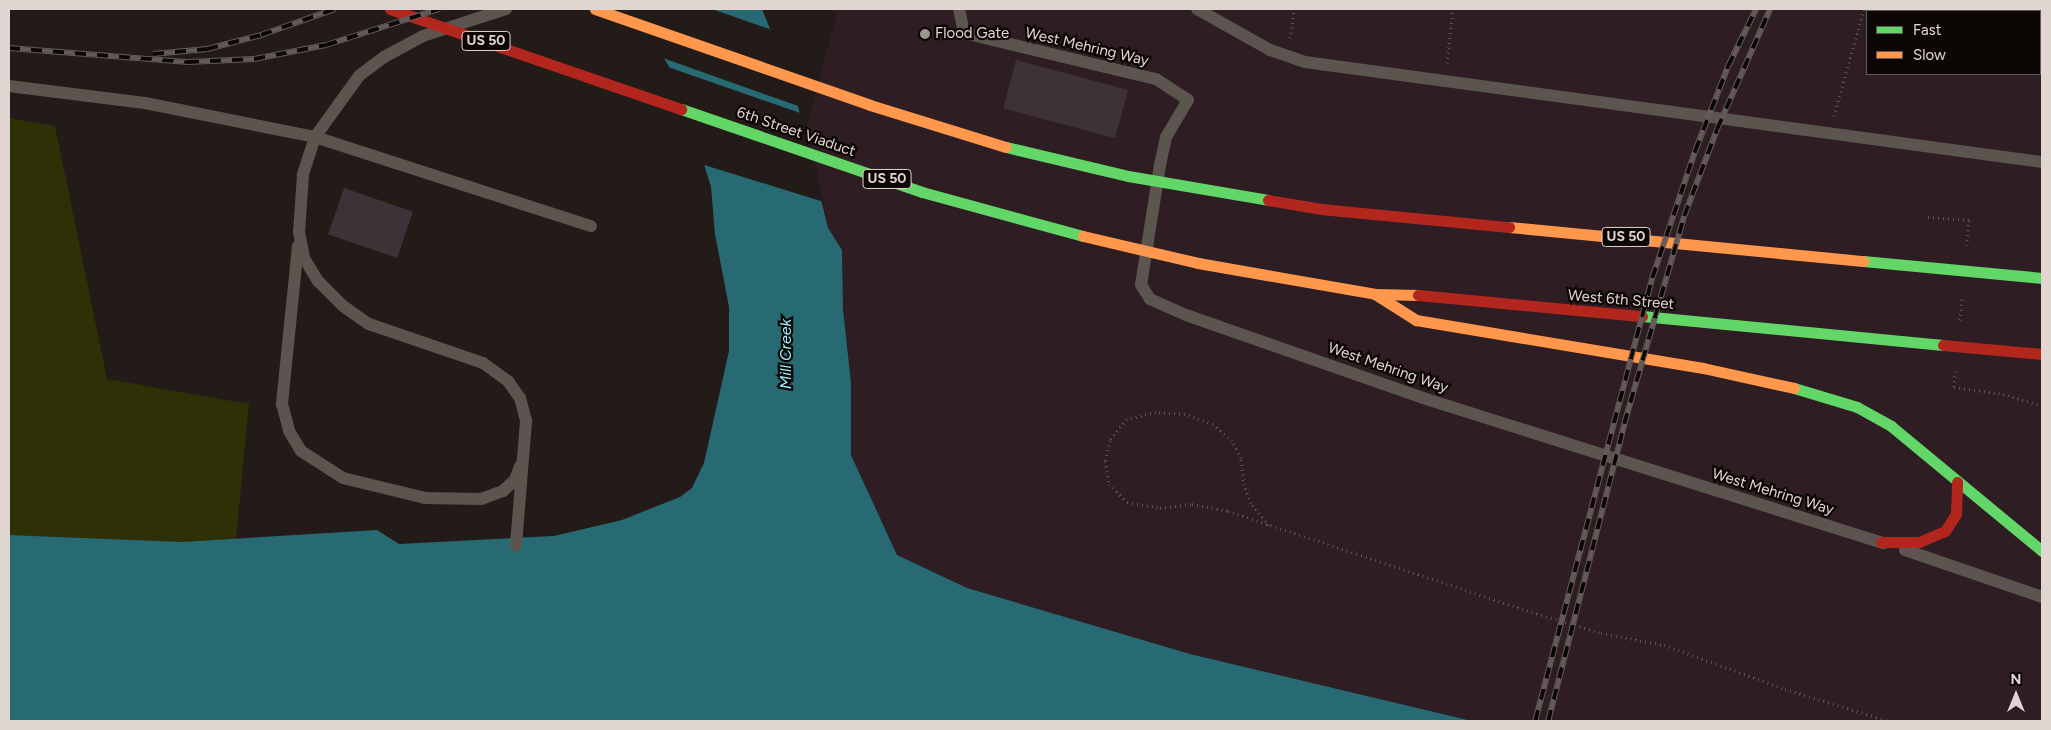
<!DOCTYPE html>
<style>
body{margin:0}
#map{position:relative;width:2051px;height:730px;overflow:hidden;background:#231b18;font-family:Figtree,sans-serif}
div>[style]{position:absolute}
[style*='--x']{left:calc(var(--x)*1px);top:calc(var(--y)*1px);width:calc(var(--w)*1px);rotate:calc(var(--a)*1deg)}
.industrial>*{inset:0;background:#2e1e23}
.green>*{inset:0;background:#2e3105}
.water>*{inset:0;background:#286a74}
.pier>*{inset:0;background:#231b18}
.building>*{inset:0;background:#3c3238;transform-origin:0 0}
.path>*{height:3px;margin-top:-1.5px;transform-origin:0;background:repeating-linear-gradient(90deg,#5c5652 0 1px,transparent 0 5px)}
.lane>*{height:12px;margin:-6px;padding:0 6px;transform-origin:6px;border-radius:6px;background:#5b544f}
.fast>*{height:11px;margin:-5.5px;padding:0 5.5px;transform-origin:5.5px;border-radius:5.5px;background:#63d668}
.slow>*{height:11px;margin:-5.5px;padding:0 5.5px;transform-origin:5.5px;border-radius:5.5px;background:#ff974d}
.jam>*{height:11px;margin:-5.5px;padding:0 5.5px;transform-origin:5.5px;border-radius:5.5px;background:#b3261e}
.rail>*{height:5.5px;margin-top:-2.75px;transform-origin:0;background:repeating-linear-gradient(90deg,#0c0604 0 11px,#625b58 0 22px);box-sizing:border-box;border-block:1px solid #625b58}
.dots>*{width:14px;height:14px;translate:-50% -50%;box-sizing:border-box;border:2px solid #0c0604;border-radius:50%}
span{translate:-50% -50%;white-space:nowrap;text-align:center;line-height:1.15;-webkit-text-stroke:4.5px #0c0604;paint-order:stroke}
.shield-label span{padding:1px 4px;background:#0c0604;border:1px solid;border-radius:4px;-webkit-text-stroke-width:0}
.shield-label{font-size:14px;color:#e1d5d1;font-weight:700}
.poi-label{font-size:15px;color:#e1d5d1}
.left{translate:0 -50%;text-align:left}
.street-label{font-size:15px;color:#e1d5d1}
.water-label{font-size:16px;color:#9beefc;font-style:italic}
.frame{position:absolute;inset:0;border:10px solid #e1d5d1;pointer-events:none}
.legend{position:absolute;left:1866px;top:10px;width:175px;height:65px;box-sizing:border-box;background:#0c0604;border:1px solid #615956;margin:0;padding:6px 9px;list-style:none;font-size:15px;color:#e1d5d1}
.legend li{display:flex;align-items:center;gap:10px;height:25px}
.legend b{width:25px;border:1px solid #615956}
.north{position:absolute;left:1991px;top:670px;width:50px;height:50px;-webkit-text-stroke:4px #0c0604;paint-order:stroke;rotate:0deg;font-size:14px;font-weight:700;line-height:20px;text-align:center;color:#e1d5d1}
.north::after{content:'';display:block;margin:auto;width:18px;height:22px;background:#e1d5d1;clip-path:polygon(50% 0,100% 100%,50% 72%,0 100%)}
</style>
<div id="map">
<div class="industrial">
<i style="clip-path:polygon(evenodd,838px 9px,2042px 9px,2042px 721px,1472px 721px,1190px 654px,967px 588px,897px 555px,851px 455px,851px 383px,843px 309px,842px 250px,828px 228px,805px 134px,838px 9px,1867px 11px,2040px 11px,2040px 74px,1867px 74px,1867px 11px)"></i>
</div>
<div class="green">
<i style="clip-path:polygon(9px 118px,55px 126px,107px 379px,249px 404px,236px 539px,181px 542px,9px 535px)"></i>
</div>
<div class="water">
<i style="clip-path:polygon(633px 9px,762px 9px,793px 86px,828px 228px,842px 250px,843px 309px,851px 383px,851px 455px,897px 555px,967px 588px,1190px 654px,1472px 721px,9px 721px,9px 535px,182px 542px,377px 530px,399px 544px,554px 536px,622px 520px,680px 497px,692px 488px,704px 463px,729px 351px,729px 307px,715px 234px,711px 187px,703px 161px,673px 73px)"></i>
</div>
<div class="pier">
<i style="clip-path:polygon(630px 9px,712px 9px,775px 31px,801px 107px,660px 57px)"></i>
<i style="clip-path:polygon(665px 66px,803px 114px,824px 202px,701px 164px)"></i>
</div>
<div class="building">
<i style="left:1016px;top:60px;width:116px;height:50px;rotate:15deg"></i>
<i style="left:344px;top:188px;width:73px;height:49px;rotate:19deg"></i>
</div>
<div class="path">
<i style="--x:1290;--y:38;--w:29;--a:-82"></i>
<i style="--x:1447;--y:63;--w:54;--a:-83.7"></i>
<i style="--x:1834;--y:116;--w:111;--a:-74.3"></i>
<i style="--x:1928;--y:217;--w:41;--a:4.2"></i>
<i style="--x:1969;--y:220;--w:25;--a:95"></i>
<i style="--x:1960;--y:320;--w:24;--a:-85"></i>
<i style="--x:1955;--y:371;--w:16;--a:94"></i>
<i style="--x:1954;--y:387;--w:49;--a:8.1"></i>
<i style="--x:2003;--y:394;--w:41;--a:17.1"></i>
<i style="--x:1269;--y:525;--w:28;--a:-129"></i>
<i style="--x:1251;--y:503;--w:19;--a:-111"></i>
<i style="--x:1244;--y:485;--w:27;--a:-96"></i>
<i style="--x:1241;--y:458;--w:19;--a:-118"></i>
<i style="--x:1232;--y:441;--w:25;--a:-138"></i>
<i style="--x:1213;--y:424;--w:30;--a:-160"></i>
<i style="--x:1185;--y:414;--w:29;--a:-176"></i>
<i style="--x:1156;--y:412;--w:30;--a:166"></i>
<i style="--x:1127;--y:419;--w:27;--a:129"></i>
<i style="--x:1110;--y:440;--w:22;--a:103"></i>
<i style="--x:1105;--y:461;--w:23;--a:80"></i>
<i style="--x:1109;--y:484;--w:25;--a:45"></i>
<i style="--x:1127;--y:502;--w:34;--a:10"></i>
<i style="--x:1160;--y:508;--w:32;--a:-7"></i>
<i style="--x:1192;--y:504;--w:37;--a:11"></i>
<i style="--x:1228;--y:511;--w:310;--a:18.4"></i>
<i style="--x:1522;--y:609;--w:83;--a:16.9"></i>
<i style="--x:1601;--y:633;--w:64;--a:10.8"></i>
<i style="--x:1664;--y:645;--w:129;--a:20"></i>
<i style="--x:1785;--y:689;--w:109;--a:17.1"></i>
</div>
<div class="lane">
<i style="--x:506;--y:9;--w:87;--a:162"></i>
<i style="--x:423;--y:36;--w:44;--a:151.7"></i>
<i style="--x:384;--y:57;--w:31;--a:143"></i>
<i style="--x:359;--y:76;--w:75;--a:125.8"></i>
<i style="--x:315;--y:137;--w:290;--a:17.9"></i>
<i style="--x:959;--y:9;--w:25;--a:78"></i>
<i style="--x:964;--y:33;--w:197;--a:13.5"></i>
<i style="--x:1156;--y:79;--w:38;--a:33"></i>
<i style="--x:1188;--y:100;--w:43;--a:120.7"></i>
<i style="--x:1166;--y:137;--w:29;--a:102"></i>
<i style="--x:1160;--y:165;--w:121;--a:99"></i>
<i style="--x:1141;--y:285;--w:17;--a:57"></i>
<i style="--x:1150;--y:299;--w:39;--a:24"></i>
<i style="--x:1186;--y:315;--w:251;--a:19.3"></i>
<i style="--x:1423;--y:398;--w:483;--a:17.5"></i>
<i style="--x:1197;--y:9;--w:84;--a:29.3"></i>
<i style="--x:1270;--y:50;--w:37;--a:19"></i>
<i style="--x:1305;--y:62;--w:744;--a:7.73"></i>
<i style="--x:9;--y:86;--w:137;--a:7.1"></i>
<i style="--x:145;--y:103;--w:173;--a:11.3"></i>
<i style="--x:315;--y:137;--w:40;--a:108"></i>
<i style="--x:303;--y:175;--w:57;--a:94"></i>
<i style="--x:299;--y:232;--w:26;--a:79"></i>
<i style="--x:304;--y:258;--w:27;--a:59"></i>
<i style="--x:318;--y:281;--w:35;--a:45"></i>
<i style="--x:343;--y:306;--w:32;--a:35"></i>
<i style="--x:369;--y:324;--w:120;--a:18.9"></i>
<i style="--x:483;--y:363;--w:31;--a:36"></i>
<i style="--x:508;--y:381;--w:21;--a:55"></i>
<i style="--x:520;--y:398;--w:24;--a:75"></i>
<i style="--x:526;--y:421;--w:125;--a:94.6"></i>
<i style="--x:298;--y:246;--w:159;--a:95.8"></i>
<i style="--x:282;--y:404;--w:28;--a:75"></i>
<i style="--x:289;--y:431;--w:23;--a:59"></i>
<i style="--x:301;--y:451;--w:50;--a:32.7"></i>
<i style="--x:343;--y:478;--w:84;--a:13.7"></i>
<i style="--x:425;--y:498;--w:56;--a:1"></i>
<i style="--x:481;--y:499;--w:23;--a:-20"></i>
<i style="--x:503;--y:491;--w:16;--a:-43"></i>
<i style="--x:515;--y:480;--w:15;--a:-70"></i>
<i style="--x:1905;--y:550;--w:145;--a:18.9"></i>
</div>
<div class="fast">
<i style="--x:681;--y:109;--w:255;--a:19"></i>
<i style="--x:922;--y:192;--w:167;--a:15.3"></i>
<i style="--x:1006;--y:147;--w:125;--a:13.4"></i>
<i style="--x:1128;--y:176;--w:142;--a:9.7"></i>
<i style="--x:1863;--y:261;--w:180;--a:5.4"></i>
<i style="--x:1642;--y:316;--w:302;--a:5.5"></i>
<i style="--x:1794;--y:388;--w:66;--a:16.8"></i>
<i style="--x:1857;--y:407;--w:39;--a:29"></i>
<i style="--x:1891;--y:426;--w:196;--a:39.6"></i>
</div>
<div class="slow">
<i style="--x:595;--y:9;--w:291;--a:19.2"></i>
<i style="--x:870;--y:105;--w:142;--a:17.2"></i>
<i style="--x:1509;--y:227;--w:356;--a:5.5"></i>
<i style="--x:1083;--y:236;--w:118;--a:13.2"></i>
<i style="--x:1198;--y:263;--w:180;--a:9.9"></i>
<i style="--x:1375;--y:294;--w:43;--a:1.3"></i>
<i style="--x:1375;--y:294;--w:49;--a:32.4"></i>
<i style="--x:1416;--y:320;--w:291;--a:9.5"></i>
<i style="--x:1703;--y:368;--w:93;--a:12.4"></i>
</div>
<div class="jam">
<i style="--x:390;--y:9;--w:308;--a:19"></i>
<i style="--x:1268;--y:200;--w:54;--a:9.6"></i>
<i style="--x:1321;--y:209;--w:189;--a:5.5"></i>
<i style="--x:1418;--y:295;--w:225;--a:5.4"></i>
<i style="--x:1943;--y:345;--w:99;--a:5.2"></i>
<i style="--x:1881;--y:542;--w:38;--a:0"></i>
<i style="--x:1919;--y:542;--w:28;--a:-23"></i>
<i style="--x:1945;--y:531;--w:20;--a:-57"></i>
<i style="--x:1956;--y:514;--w:32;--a:-88"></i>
</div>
<div class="rail">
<i style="--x:9;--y:48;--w:180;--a:4.5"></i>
<i style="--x:188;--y:62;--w:66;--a:-2.6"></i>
<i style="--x:254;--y:59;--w:73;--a:-11"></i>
<i style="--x:326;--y:45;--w:119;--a:-17.7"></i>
<i style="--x:153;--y:54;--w:54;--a:-5.3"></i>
<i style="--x:207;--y:49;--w:56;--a:-14.5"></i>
<i style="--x:261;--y:35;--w:78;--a:-19.4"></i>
<i style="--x:1535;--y:721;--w:458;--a:-75.2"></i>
<i style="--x:1652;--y:278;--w:134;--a:-71.3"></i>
<i style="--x:1695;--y:151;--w:91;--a:-68.8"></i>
<i style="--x:1728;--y:66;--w:64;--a:-63.8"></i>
<i style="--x:1548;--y:721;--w:307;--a:-75.6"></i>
<i style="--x:1624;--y:424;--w:216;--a:-73.9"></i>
<i style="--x:1684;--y:216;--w:93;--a:-69.2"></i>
<i style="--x:1717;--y:129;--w:131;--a:-66.2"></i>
</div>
<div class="dots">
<i style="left:925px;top:34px;background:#9e9490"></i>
</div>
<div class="shield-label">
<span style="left:486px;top:41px">US 50</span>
<span style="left:887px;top:179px">US 50</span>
<span style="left:1626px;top:237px">US 50</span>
</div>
<div class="poi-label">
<span class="left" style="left:935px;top:34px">Flood Gate</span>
</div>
<div class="street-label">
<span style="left:1087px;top:47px;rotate:13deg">West Mehring Way</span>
<span style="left:796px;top:132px;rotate:19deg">6th Street Viaduct</span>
<span style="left:1621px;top:300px;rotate:5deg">West 6th Street</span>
<span style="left:1388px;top:368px;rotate:19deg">West Mehring Way</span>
<span style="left:1773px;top:492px;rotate:17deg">West Mehring Way</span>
</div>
<div class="water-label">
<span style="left:786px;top:354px;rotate:-90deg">Mill Creek</span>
</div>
<div class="frame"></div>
<ul class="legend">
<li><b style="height:6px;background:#63d668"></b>Fast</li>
<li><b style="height:6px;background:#ff974d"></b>Slow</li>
</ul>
<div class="north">N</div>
</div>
